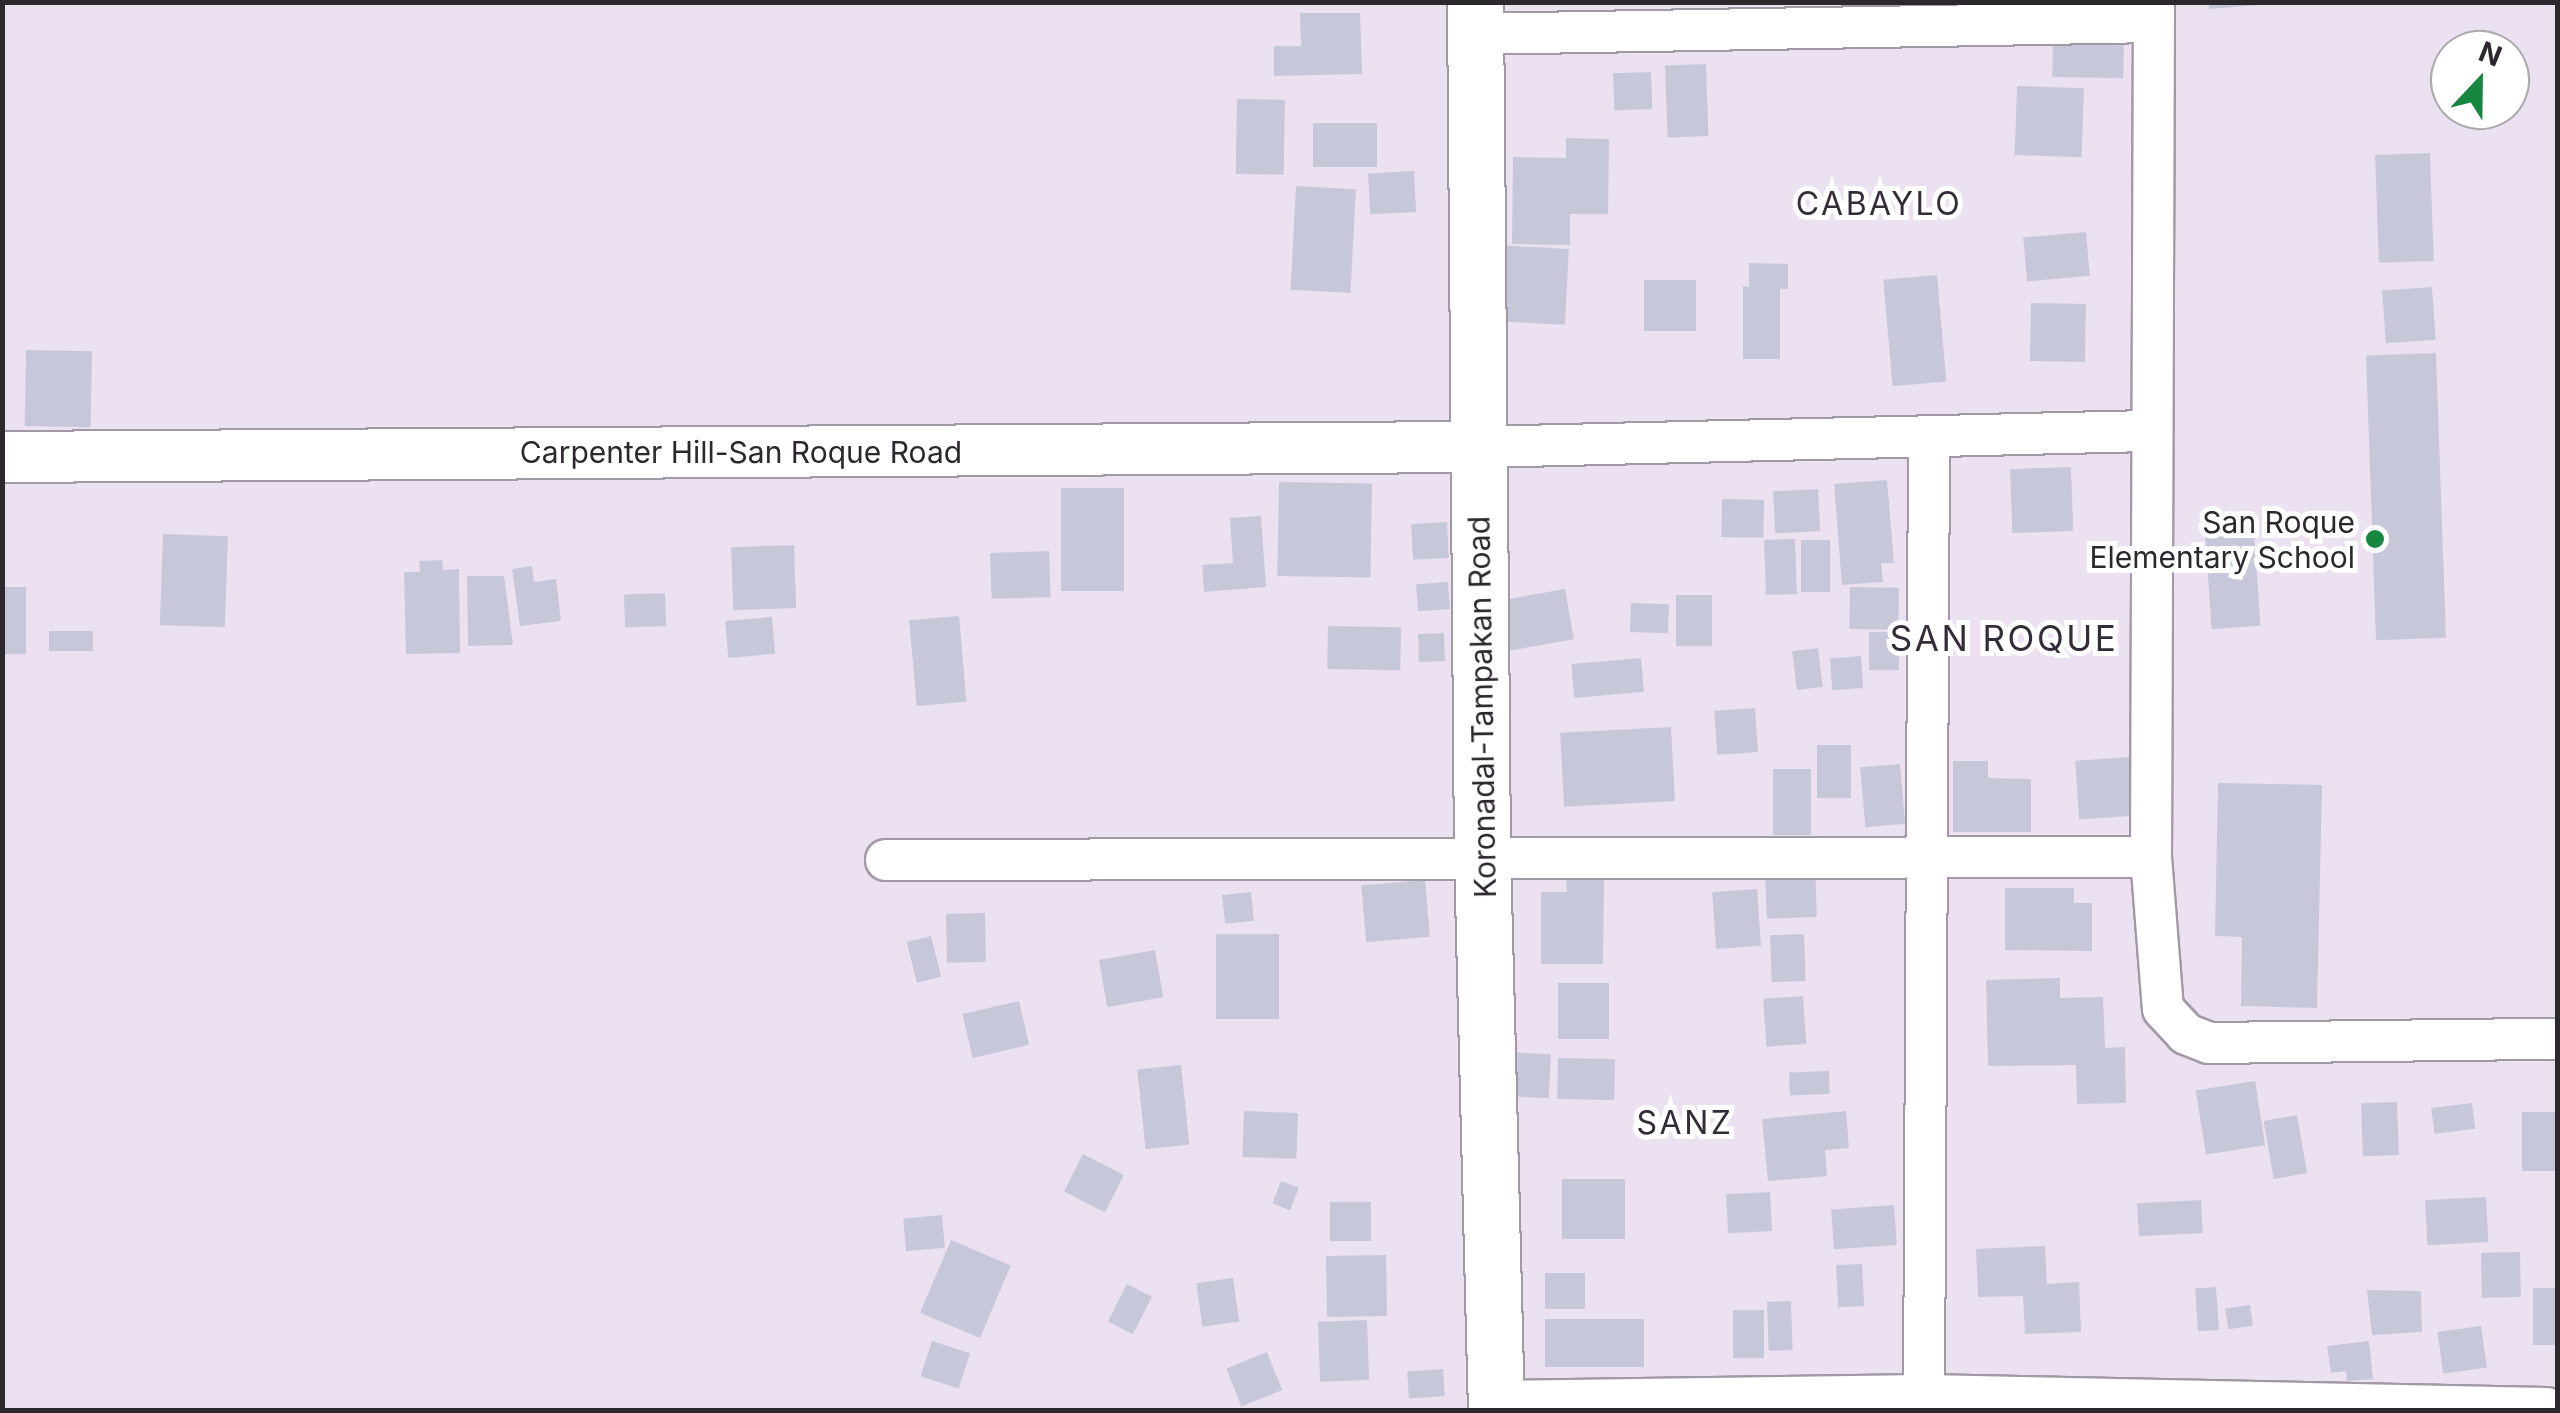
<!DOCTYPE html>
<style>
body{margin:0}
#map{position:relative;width:2560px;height:1413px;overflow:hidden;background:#ece1f1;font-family:Inter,sans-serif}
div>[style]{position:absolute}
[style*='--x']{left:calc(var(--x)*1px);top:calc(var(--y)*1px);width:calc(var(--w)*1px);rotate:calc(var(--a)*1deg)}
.building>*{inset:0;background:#c6c8d9;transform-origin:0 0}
.roads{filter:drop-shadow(2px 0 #a299a7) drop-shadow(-2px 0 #a299a7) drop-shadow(0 2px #a299a7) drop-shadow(0 -2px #a299a7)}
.minor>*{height:40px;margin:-20px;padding:0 20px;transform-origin:20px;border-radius:20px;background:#fff}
.tertiary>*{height:50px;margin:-25px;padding:0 25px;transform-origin:25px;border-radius:25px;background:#fff}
.secondary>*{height:55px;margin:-27.5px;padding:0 27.5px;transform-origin:27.5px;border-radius:27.5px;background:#fff}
.dots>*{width:28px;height:28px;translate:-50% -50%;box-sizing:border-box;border:5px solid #fff;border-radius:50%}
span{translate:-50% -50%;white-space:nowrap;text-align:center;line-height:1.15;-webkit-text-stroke:10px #fff;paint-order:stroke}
.street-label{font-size:30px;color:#2c282e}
.poi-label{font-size:30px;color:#2c282e}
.right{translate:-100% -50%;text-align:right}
.neighbourhood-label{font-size:32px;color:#342c38;letter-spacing:2.5px}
.quarter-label{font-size:35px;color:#342c38;letter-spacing:2.5px}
.frame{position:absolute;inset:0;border:5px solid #2c282e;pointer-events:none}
.north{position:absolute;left:2430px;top:30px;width:100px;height:100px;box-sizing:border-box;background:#fff;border:2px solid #aba9ab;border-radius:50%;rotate:22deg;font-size:28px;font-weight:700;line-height:40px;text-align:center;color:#2c282e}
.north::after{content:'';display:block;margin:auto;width:35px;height:45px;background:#168740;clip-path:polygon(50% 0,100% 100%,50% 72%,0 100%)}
</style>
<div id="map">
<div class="building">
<i style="clip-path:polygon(2208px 2px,2259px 2px,2259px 5px,2209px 9px)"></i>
<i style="clip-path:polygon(1300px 13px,1360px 13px,1362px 74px,1274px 76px,1274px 46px,1301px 46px)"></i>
<i style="left:2053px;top:34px;width:71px;height:43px;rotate:1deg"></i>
<i style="left:1706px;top:64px;width:72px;height:41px;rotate:88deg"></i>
<i style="left:1651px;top:72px;width:37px;height:38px;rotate:88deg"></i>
<i style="left:2017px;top:86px;width:67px;height:69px;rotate:2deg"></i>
<i style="left:1237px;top:99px;width:48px;height:75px;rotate:1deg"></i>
<i style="left:1313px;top:123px;width:64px;height:44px"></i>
<i style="clip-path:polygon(1566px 138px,1609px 139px,1608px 214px,1570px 214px,1570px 245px,1512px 244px,1513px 157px,1566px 158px)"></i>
<i style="left:2430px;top:153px;width:108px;height:55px;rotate:88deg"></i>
<i style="left:1414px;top:171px;width:41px;height:46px;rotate:87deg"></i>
<i style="left:1296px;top:186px;width:60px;height:104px;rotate:3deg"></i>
<i style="left:2086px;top:232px;width:44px;height:63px;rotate:85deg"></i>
<i style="left:1494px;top:245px;width:75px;height:76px;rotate:3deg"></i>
<i style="clip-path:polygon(1749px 263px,1788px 264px,1788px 289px,1780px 289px,1780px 359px,1743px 359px,1743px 286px,1749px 287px)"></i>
<i style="left:1937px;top:275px;width:107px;height:54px;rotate:85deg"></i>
<i style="left:1644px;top:280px;width:52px;height:51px"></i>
<i style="left:2432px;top:287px;width:53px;height:50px;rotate:86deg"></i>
<i style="left:2031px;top:303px;width:55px;height:58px;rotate:1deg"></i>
<i style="left:26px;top:350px;width:66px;height:76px;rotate:1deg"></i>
<i style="left:2436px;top:353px;width:285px;height:70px;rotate:88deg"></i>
<i style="left:2071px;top:467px;width:64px;height:61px;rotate:88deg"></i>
<i style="clip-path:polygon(1887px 480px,1894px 563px,1881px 563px,1883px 582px,1842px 585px,1834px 484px)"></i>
<i style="left:1279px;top:482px;width:93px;height:94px;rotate:1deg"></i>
<i style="left:1061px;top:488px;width:63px;height:103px"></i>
<i style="left:1818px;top:489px;width:42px;height:45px;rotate:87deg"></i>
<i style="left:1722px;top:499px;width:42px;height:38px;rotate:1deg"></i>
<i style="clip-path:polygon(1261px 516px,1266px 587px,1204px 592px,1202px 565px,1233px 563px,1230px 518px)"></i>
<i style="left:1447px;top:522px;width:36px;height:36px;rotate:87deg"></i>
<i style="left:2254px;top:533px;width:93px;height:49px;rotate:86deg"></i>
<i style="left:163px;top:534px;width:65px;height:91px;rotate:2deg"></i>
<i style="left:1795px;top:539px;width:55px;height:31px;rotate:88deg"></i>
<i style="left:1801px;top:540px;width:29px;height:52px"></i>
<i style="left:794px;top:545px;width:63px;height:63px;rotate:88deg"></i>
<i style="left:1049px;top:551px;width:46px;height:59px;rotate:88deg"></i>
<i style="clip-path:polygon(442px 560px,443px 570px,459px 569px,460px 653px,406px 654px,404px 572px,420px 572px,419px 561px)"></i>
<i style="clip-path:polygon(532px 566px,534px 582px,556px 579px,561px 621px,520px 626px,512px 569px)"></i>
<i style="clip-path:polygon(467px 576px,504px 576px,513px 645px,468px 646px)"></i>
<i style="left:1448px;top:582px;width:27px;height:32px;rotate:86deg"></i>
<i style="left:2px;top:587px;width:24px;height:67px"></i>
<i style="left:1850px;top:587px;width:49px;height:42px;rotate:1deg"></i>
<i style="left:1565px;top:589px;width:51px;height:66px;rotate:80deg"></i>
<i style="left:665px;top:593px;width:33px;height:41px;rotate:88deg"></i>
<i style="left:1676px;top:595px;width:36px;height:51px"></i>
<i style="left:1631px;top:603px;width:38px;height:29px;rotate:2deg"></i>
<i style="left:959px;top:616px;width:86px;height:50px;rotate:85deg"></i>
<i style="left:772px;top:617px;width:37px;height:47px;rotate:85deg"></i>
<i style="left:1328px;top:626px;width:73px;height:43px;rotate:1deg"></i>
<i style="left:49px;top:631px;width:44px;height:20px"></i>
<i style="left:1899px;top:632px;width:38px;height:30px;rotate:90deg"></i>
<i style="left:1444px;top:633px;width:28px;height:26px;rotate:88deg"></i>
<i style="left:1818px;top:648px;width:39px;height:26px;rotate:83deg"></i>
<i style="left:1861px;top:656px;width:32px;height:31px;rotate:86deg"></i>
<i style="left:1641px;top:658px;width:34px;height:70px;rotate:85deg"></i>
<i style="left:1755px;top:708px;width:44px;height:41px;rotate:86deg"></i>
<i style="left:1671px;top:727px;width:74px;height:111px;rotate:87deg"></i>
<i style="left:1817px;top:745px;width:34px;height:53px"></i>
<i style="left:2129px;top:757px;width:59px;height:54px;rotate:86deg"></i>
<i style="clip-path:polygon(1953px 761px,1988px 761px,1988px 778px,2031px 779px,2031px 832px,1953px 832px)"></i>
<i style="left:1900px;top:764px;width:60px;height:40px;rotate:85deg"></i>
<i style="left:1773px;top:769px;width:38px;height:66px"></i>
<i style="clip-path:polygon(2218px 783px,2322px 785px,2317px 1008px,2241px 1006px,2242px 937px,2215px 936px)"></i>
<i style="left:1815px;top:865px;width:52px;height:50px;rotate:88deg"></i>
<i style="clip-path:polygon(1566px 877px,1604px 877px,1603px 964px,1541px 964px,1541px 892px,1567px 892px)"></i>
<i style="left:1425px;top:880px;width:57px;height:64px;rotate:85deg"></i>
<i style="clip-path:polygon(2005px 888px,2074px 888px,2074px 903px,2092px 903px,2092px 951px,2005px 950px)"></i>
<i style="left:1757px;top:889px;width:57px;height:45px;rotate:86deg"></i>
<i style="left:1251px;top:892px;width:29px;height:29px;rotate:84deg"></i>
<i style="left:985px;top:913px;width:49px;height:39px;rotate:89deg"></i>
<i style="left:1216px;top:934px;width:63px;height:85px"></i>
<i style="left:1804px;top:934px;width:47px;height:34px;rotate:88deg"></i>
<i style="left:931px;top:936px;width:42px;height:25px;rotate:76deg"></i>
<i style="left:1155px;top:950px;width:48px;height:57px;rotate:80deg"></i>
<i style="clip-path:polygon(2060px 978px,2060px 998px,2103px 997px,2105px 1048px,2125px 1047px,2126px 1103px,2077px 1104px,2076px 1065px,1988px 1066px,1986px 980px)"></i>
<i style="left:1558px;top:983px;width:51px;height:56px"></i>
<i style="left:1803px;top:996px;width:48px;height:40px;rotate:86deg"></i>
<i style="left:1019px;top:1001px;width:45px;height:58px;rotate:77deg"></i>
<i style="left:1507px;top:1052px;width:44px;height:44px;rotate:3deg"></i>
<i style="left:1558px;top:1058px;width:57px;height:41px;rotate:1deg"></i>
<i style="left:1181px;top:1065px;width:80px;height:44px;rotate:84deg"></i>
<i style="left:1829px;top:1071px;width:23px;height:40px;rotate:88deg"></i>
<i style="left:2255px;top:1081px;width:65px;height:60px;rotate:81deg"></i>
<i style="left:2397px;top:1102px;width:53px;height:36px;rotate:88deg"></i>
<i style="left:2472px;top:1103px;width:26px;height:41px;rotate:83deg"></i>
<i style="left:1244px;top:1111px;width:54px;height:46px;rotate:2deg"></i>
<i style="clip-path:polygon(1846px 1111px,1849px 1148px,1825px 1150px,1827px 1176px,1768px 1181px,1762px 1119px)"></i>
<i style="left:2558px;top:1112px;width:59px;height:36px;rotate:90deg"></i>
<i style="left:2297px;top:1115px;width:59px;height:34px;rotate:80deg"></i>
<i style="left:1083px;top:1154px;width:46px;height:42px;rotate:27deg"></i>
<i style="left:1562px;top:1179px;width:63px;height:60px"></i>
<i style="left:1281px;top:1181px;width:19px;height:24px;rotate:21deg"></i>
<i style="left:1770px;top:1192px;width:39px;height:44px;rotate:87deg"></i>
<i style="left:2486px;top:1197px;width:45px;height:61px;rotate:87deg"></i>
<i style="left:2201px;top:1200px;width:33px;height:64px;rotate:87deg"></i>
<i style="left:1330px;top:1202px;width:41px;height:39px"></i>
<i style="left:1894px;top:1205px;width:40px;height:63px;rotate:86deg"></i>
<i style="left:942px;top:1215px;width:33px;height:39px;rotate:85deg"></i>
<i style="left:951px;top:1240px;width:65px;height:79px;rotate:23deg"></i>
<i style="clip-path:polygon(2045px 1246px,2047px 1284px,2079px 1282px,2081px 1332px,2025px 1334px,2023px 1296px,1978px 1297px,1976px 1249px)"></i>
<i style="left:2520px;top:1252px;width:45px;height:39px;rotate:89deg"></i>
<i style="left:1386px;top:1255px;width:61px;height:60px;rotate:89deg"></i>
<i style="left:1862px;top:1264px;width:42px;height:26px;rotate:87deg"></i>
<i style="left:1545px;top:1273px;width:40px;height:36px"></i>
<i style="left:1233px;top:1278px;width:44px;height:37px;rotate:82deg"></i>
<i style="left:1127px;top:1284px;width:28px;height:42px;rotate:27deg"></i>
<i style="left:2216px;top:1287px;width:43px;height:21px;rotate:86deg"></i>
<i style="left:2533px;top:1288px;width:25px;height:57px"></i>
<i style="clip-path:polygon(2367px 1290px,2421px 1291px,2422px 1332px,2372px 1335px)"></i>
<i style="left:1791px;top:1301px;width:49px;height:24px;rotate:88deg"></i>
<i style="left:2250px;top:1305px;width:21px;height:25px;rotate:82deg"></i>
<i style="left:1733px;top:1310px;width:31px;height:48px"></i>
<i style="left:1545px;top:1319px;width:99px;height:48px"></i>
<i style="left:1367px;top:1320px;width:60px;height:49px;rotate:88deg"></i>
<i style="left:2481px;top:1326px;width:42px;height:44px;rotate:82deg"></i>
<i style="left:932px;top:1341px;width:40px;height:37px;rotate:18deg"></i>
<i style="clip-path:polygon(2369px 1341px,2373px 1379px,2347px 1381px,2346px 1371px,2331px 1373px,2327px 1346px)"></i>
<i style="left:1267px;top:1352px;width:41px;height:44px;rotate:68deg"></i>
<i style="left:1443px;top:1369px;width:27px;height:36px;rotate:86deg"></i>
</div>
<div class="roads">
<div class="minor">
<i style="--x:2154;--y:2;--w:855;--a:90.2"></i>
<i style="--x:2151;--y:857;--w:152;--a:85.5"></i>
<i style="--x:2163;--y:1009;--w:34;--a:47"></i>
<i style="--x:2186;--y:1034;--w:25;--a:21"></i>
<i style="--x:2209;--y:1043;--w:349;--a:-0.7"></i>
<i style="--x:1475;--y:34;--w:678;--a:-1.01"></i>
<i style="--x:1479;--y:447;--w:669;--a:-1.37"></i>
<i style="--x:886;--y:860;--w:1265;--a:-0.14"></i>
<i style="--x:1924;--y:1395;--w:959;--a:-89.7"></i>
<i style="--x:1496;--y:1401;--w:428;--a:-0.8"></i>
<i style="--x:1924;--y:1395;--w:623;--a:1.2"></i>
</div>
<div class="tertiary">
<i style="--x:2;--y:457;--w:1477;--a:-0.39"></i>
</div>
<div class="secondary">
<i style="--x:1475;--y:2;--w:853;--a:89.53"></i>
<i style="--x:1482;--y:855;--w:555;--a:88.56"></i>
</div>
</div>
<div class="dots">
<i style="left:2375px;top:539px;background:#168740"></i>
</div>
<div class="street-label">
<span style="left:741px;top:452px">Carpenter Hill-San Roque Road</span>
<span style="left:1482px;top:707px;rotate:-91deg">Koronadal-Tampakan Road</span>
</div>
<div class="poi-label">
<span class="right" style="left:2355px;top:539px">San Roque<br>Elementary School</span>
</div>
<div class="neighbourhood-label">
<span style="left:1879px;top:204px">CABAYLO</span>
<span style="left:1685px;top:1123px">SANZ</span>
</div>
<div class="quarter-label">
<span style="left:2004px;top:638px">SAN ROQUE</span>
</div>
<div class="frame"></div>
<div class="north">N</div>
</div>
